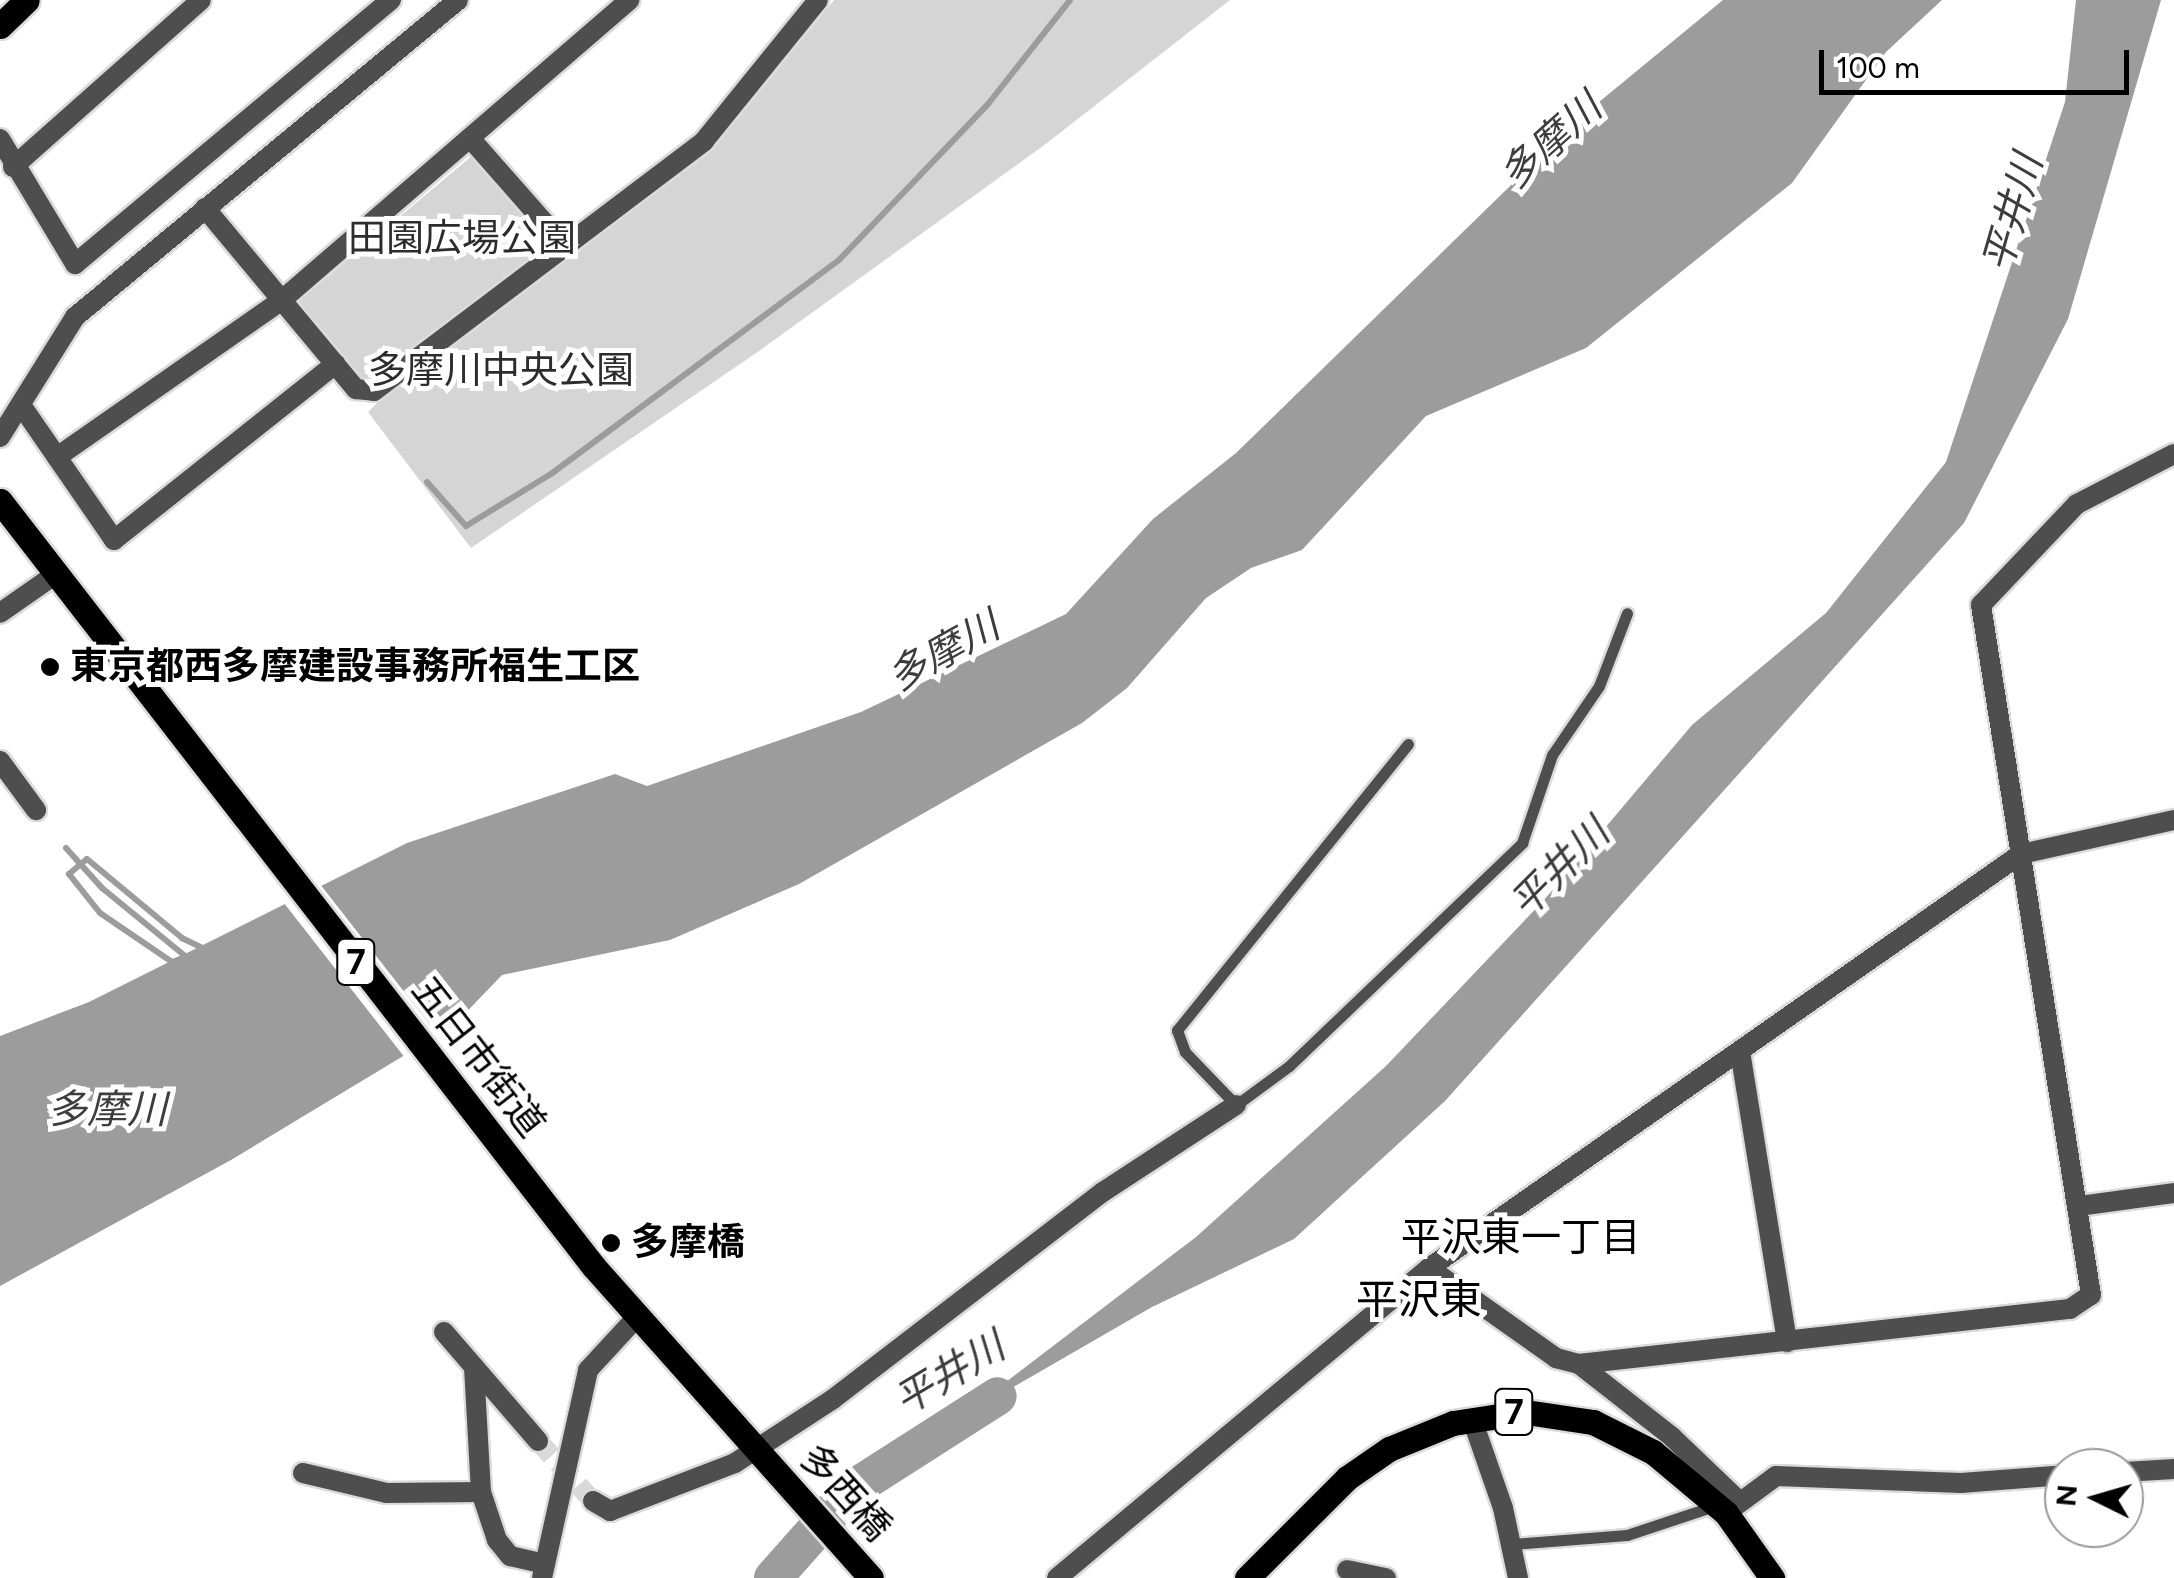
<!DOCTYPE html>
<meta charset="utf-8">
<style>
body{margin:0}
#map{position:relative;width:2174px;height:1578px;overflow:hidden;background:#fff;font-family:Figtree,"Noto Sans JP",sans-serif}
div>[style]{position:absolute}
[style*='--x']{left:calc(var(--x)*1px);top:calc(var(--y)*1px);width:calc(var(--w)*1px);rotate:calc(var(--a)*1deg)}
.green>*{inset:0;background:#d5d5d5}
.water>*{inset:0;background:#9c9c9c}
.pier>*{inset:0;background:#fff;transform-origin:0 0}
.stream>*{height:6px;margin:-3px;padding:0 3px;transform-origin:3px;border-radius:3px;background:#9c9c9c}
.river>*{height:38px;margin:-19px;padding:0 19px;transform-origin:19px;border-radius:19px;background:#9c9c9c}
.minor-tunnel>*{height:20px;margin-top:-10px;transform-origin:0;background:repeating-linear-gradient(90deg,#d9d9d9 0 20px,transparent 0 30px)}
.roads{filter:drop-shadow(2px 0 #dbdbdb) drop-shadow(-2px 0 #dbdbdb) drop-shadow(0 2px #dbdbdb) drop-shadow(0 -2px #dbdbdb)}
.service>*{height:11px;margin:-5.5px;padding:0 5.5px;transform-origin:5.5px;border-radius:5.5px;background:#4e4e4e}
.minor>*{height:20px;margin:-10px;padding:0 10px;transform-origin:10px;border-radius:10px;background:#4e4e4e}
.tertiary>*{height:20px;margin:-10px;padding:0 10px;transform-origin:10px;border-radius:10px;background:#4e4e4e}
.primary>*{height:25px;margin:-12.5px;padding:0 12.5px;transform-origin:12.5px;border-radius:12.5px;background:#000}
.dots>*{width:28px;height:28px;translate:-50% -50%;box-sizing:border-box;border:5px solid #fff;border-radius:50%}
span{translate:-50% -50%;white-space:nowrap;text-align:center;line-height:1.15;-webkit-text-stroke:10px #fff;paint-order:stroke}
.shield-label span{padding:2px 8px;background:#fff;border:2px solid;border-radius:8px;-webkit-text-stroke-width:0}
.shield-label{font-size:35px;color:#000;font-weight:700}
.park-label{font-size:38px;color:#2c2c2c}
.poi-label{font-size:38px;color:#000;font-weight:700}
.left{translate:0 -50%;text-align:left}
.street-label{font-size:38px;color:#000}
.water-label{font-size:40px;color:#3d3d3d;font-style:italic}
.neighbourhood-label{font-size:40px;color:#000}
.quarter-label{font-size:42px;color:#000}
.north{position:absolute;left:2044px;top:1448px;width:100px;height:100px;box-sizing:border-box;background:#fff;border:2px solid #999;border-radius:50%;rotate:275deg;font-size:28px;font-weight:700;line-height:40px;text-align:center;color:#000}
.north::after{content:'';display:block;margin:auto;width:35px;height:45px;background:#000;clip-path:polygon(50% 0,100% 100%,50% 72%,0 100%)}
.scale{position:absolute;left:1819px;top:50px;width:310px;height:45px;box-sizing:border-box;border:5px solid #000;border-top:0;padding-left:12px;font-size:30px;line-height:35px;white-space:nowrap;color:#000;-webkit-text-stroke:8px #fff;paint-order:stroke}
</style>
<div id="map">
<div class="green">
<i style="clip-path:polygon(834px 0,1230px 0,1047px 143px,759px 351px,471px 548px,368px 412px,378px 402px,298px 302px,473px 155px,565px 261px,711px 152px)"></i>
</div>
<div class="water">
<i style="clip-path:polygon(1723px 0,1942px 0,1886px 52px,1792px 183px,1586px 348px,1426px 416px,1302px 550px,1251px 568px,1206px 598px,1127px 688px,1082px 723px,799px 884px,670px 940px,502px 975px,453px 1026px,231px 1160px,0 1286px,0 1036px,89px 1002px,407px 843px,615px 774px,647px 786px,861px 712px,1066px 614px,1153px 519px,1236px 453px,1582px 116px)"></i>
<i style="clip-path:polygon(2076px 0,2161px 0,2068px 319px,1964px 523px,1445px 1101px,1294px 1239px,1152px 1307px,956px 1420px,1196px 1237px,1386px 1066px,1544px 900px,1692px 725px,1826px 613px,1946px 462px,2065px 102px)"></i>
</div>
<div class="pier">
<i style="left:316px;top:879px;width:202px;height:40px;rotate:52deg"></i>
</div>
<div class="stream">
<i style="--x:427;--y:482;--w:59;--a:48.4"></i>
<i style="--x:466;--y:526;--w:100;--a:-31.5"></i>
<i style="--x:551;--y:474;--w:359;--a:-36.6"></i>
<i style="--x:839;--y:260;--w:216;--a:-46.3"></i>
<i style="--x:988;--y:104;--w:132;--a:-51.7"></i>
<i style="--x:66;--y:848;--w:54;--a:48"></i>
<i style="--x:102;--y:888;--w:107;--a:39.3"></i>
<i style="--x:87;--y:859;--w:124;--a:39.7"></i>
<i style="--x:182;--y:938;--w:25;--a:26"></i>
<i style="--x:205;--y:949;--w:35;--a:158"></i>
<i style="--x:172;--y:962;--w:87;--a:-145.8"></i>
<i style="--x:100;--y:913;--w:50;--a:-128.5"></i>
<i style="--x:69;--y:874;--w:23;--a:-40"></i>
</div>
<div class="river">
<i style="--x:773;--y:1578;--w:118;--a:-48.4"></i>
<i style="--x:851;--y:1490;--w:174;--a:-32.6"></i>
</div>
<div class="minor-tunnel">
<i style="--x:538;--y:1441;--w:81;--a:47.5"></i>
</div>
<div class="roads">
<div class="service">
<i style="--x:1408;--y:744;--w:368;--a:128.9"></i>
<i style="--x:1177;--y:1030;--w:23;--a:70"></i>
<i style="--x:1185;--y:1052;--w:74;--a:46.1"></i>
<i style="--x:1236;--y:1105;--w:66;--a:-36.3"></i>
<i style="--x:1289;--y:1066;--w:323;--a:-43.7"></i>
<i style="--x:1522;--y:843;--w:93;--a:-71.2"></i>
<i style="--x:1552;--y:755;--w:83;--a:-55.7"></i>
<i style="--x:1599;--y:686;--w:78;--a:-69"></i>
<i style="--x:1513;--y:1544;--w:114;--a:-4.5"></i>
<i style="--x:1627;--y:1535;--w:95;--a:-18.4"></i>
</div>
<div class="minor">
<i style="--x:470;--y:138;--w:144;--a:48.7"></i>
<i style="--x:0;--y:139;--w:146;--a:59"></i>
<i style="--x:75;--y:264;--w:412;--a:-39.9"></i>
<i style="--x:13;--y:167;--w:251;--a:-41.6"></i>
<i style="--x:205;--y:208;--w:236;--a:50.2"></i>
<i style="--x:356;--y:389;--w:18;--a:6"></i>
<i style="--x:374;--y:391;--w:414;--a:-37.1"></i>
<i style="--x:704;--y:141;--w:181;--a:-51"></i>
<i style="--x:21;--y:405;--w:164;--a:55.4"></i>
<i style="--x:114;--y:540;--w:283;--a:-38.5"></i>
<i style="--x:0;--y:437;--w:142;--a:-58"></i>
<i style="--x:75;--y:317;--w:497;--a:-39.6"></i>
<i style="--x:57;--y:457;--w:274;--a:-34.9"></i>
<i style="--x:282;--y:300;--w:459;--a:-40.8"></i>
<i style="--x:1981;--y:605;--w:139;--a:-46.5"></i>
<i style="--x:2077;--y:504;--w:109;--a:-27.3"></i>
<i style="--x:0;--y:613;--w:68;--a:-34.9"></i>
<i style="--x:0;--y:761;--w:61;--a:53.7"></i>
<i style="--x:1740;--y:1051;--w:295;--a:80.8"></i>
<i style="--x:2079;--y:1206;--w:96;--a:-7.8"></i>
<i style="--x:444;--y:1332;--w:144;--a:49.2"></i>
<i style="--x:1579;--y:1364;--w:118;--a:38.1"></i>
<i style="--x:1672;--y:1437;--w:93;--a:43.7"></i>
<i style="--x:474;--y:1367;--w:125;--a:86.8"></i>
<i style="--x:481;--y:1492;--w:51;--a:71.6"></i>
<i style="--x:497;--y:1540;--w:21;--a:51"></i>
<i style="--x:510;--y:1556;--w:36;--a:13"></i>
<i style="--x:1472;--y:1419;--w:94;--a:70.8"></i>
<i style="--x:1503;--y:1508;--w:72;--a:77.9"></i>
<i style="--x:2124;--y:1472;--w:50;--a:-3.4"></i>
<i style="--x:303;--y:1473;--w:85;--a:13.5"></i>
<i style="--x:386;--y:1493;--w:95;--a:-0.6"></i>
<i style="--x:593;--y:1501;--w:20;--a:30"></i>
<i style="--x:610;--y:1511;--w:134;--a:-21"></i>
<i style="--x:735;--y:1463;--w:117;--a:-33.1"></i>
<i style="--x:833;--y:1399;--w:340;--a:-37.5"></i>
<i style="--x:1103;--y:1192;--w:159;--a:-33.2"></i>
<i style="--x:1726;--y:1513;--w:62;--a:-36.5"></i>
<i style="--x:1776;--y:1476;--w:185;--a:2.2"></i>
<i style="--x:1961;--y:1483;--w:103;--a:-4.4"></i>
<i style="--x:1347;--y:1570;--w:40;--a:12"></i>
</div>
<div class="tertiary">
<i style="--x:1429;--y:1268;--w:156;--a:35.3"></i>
<i style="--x:1556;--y:1358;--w:24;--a:15"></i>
<i style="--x:1579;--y:1364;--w:494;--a:-6.4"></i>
<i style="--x:2070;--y:1309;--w:25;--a:-34"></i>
<i style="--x:2091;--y:1295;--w:699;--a:-99.06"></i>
<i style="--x:542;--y:1578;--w:213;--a:-77.5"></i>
<i style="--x:588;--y:1370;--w:71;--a:-47.3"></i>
<i style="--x:1057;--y:1578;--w:484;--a:-39.8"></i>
<i style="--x:1429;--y:1268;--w:722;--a:-34.97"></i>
<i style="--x:2021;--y:854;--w:157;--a:-12.5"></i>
</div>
<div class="primary">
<i style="--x:0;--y:26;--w:37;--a:-44"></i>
<i style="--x:0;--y:501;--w:969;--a:52.21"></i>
<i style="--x:594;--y:1267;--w:416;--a:48.3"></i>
<i style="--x:1247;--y:1578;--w:141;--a:-45"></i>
<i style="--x:1347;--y:1478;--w:51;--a:-34.6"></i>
<i style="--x:1389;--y:1449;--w:69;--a:-22.1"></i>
<i style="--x:1453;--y:1423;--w:74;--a:-8.6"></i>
<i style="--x:1526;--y:1412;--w:68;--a:8.5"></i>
<i style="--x:1593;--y:1422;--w:67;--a:26.6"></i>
<i style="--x:1653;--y:1452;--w:95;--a:39.9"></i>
<i style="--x:1726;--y:1513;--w:80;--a:54.7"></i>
</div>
</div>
<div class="dots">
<i style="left:50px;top:667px;background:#000"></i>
<i style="left:611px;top:1243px;background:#000"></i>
</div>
<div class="shield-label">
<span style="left:356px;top:962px">7</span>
<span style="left:1514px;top:1412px">7</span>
</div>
<div class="park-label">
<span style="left:462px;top:239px">田園広場公園</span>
<span style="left:501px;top:371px">多摩川中央公園</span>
</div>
<div class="poi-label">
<span class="left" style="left:70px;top:667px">東京都西多摩建設事務所福生工区</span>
<span class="left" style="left:631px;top:1243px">多摩橋</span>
</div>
<div class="street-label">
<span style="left:478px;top:1057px;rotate:52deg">五日市街道</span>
<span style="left:845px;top:1493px;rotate:48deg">多西橋</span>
</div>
<div class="water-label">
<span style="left:1550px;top:141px;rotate:-42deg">多摩川</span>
<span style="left:2012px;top:213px;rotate:-74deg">平井川</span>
<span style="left:943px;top:651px;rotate:-29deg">多摩川</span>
<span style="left:1559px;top:868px;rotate:-45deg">平井川</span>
<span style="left:107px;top:1109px">多摩川</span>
<span style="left:949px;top:1373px;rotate:-31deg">平井川</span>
</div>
<div class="neighbourhood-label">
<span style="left:1521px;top:1237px">平沢東一丁目</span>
</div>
<div class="quarter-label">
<span style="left:1419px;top:1300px">平沢東</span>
</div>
<div class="north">N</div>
<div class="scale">100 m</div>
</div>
